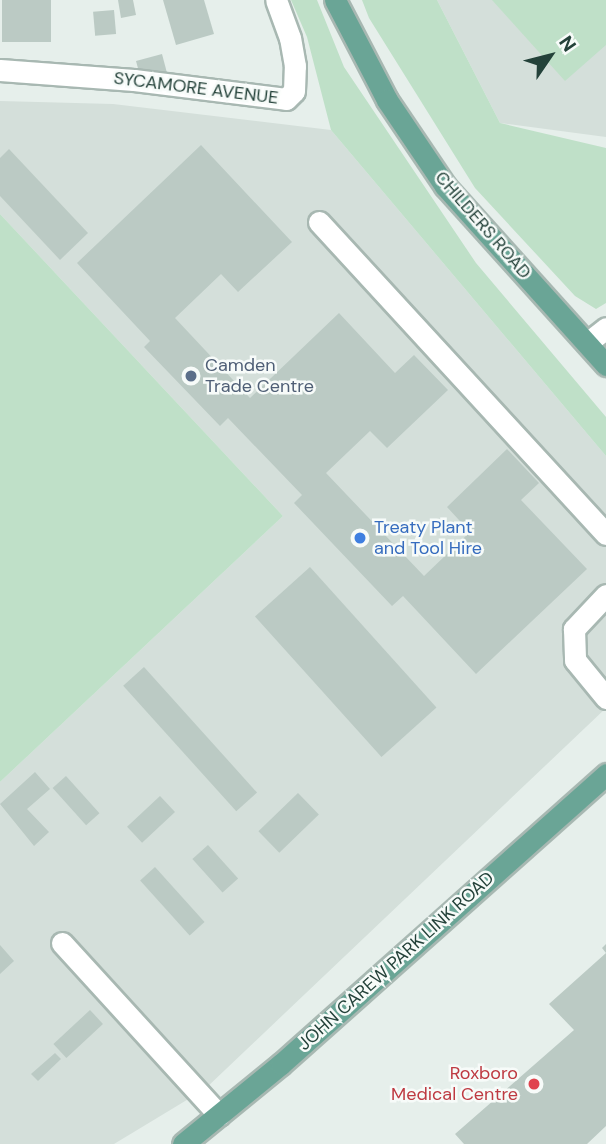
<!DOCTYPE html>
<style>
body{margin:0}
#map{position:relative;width:606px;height:1144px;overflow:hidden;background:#e6efeb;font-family:"DM Sans",sans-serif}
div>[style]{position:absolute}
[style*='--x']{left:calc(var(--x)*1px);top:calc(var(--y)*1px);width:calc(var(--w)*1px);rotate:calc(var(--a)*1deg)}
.built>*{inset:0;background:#d4dfda}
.green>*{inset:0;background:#bfe0c8}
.building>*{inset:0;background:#bbcac4;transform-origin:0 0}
.roads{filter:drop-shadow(2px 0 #a8b8b2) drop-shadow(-2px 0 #a8b8b2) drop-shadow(0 2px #a8b8b2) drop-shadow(0 -2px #a8b8b2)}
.minor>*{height:21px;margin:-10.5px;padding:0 10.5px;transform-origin:10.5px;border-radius:10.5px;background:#fff}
.major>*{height:21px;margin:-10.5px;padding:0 10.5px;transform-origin:10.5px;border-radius:10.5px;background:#6aa596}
.dots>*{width:19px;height:19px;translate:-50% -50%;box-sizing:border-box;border:4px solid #f7fbf9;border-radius:50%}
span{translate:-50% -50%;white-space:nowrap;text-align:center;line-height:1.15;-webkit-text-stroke:5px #f7fbf9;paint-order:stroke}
.street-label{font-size:18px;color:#24423a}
.service-label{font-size:18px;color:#4e5e75}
.left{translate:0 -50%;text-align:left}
.shop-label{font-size:18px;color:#366cbe}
.health-label{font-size:18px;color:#be3a42}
.right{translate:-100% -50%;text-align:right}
.north{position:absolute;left:515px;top:21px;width:70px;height:70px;-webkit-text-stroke:5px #f7fbf9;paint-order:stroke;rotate:55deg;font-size:19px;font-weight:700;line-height:28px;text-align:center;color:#24423a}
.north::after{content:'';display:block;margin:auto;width:24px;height:32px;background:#24423a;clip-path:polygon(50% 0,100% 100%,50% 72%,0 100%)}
</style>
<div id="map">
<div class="built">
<i style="clip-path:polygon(437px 0,606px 0,606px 137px,500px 123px)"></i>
<i style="clip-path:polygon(0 101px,113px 104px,331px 130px,606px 456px,606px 708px,205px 1089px,114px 1144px,0 1144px,0 782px,283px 516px,0 214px)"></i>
</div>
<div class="green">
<i style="clip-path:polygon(291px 0,317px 0,344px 67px,476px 263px,606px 417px,606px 456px,331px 130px,307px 37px)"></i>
<i style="clip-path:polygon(362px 0,437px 0,500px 123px,606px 148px,606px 303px,596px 309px,575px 296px,475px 188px,369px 18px)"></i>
<i style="clip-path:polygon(492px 0,606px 0,606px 45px,565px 81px)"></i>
<i style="clip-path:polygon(0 214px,283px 516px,0 782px)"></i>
</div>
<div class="building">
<i style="left:2px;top:0;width:49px;height:42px"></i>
<i style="clip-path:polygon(118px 0,133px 0,136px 15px,121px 18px)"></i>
<i style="clip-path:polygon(163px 0,204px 0,214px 34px,176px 45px)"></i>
<i style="left:114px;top:10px;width:24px;height:21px;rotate:85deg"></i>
<i style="clip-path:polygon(162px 54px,167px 73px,139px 72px,136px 61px)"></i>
<i style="clip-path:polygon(201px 145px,292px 242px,238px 292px,221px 274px,175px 318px,250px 398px,339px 313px,395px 373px,414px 355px,448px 390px,387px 448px,370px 431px,326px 473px,424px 576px,470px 532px,447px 507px,507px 449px,539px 483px,521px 500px,587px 569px,476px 674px,403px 596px,392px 606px,294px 503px,302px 495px,228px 418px,220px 426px,144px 347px,150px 341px,77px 263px)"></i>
<i style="clip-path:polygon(9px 149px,88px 233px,60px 260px,0 196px,0 158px)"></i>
<i style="left:310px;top:567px;width:189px;height:74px;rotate:48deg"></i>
<i style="left:144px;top:667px;width:169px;height:28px;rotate:48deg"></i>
<i style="clip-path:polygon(35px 772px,50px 789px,27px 809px,49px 832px,34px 846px,0 804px)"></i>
<i style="left:66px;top:776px;width:50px;height:18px;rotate:48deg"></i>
<i style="left:298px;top:793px;width:30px;height:55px;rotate:46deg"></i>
<i style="left:160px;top:796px;width:22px;height:45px;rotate:47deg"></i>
<i style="left:208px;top:845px;width:45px;height:21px;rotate:48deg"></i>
<i style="left:155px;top:867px;width:74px;height:20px;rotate:48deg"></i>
<i style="clip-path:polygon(606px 944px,606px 1126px,587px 1144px,464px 1144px,455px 1134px,574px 1030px,549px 1004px,606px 953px,602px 948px)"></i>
<i style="clip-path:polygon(0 945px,14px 961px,0 974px)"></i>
<i style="left:90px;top:1010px;width:19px;height:50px;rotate:47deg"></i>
<i style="clip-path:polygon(55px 1053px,61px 1059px,38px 1081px,31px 1074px)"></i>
</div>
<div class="roads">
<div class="minor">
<i style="--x:0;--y:70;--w:134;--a:4.3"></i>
<i style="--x:134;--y:80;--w:153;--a:7.1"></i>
<i style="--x:286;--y:99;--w:11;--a:-45"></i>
<i style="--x:294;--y:91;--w:25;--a:-88"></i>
<i style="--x:295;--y:66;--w:28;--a:-100"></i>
<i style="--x:290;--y:38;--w:40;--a:-110.2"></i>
<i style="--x:319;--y:222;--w:424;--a:47.4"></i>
<i style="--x:587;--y:343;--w:24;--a:-38"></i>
<i style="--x:606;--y:595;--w:47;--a:133.3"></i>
<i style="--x:574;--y:629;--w:31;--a:88"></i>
<i style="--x:575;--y:660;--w:49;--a:50.8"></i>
<i style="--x:62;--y:943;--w:233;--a:47.6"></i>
</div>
<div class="major">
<i style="--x:335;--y:0;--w:113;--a:62.5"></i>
<i style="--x:387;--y:100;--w:104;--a:56"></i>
<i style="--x:445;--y:186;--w:241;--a:48"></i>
<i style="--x:183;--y:1144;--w:127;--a:-39.2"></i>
<i style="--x:281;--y:1064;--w:436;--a:-41.7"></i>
</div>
</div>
<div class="dots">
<i style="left:191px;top:376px;background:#5c6f8a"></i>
<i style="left:360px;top:538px;background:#3f7fe0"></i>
<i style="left:534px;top:1084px;background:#e0444e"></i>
</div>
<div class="street-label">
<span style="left:196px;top:88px;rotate:7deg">SYCAMORE AVENUE</span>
<span style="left:483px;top:225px;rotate:49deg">CHILDERS ROAD</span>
<span style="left:396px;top:961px;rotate:-42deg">JOHN CAREW PARK LINK ROAD</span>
</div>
<div class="service-label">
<span class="left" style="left:205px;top:376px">Camden<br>Trade Centre</span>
</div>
<div class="shop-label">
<span class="left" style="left:374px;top:538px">Treaty Plant<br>and Tool Hire</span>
</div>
<div class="health-label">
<span class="right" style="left:518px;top:1084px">Roxboro<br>Medical Centre</span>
</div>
<div class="north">N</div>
</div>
